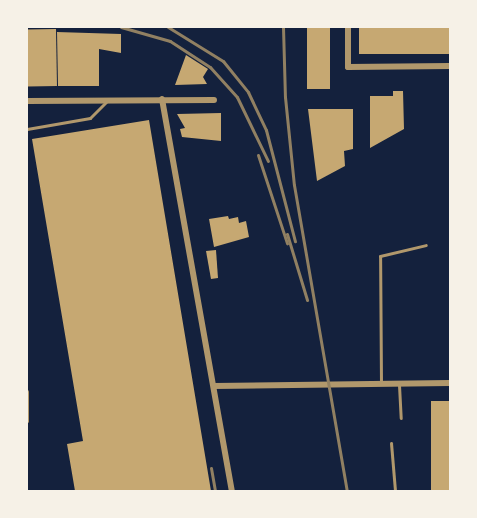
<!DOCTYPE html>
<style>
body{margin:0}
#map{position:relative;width:477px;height:518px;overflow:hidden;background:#14213d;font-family:"Zilla Slab",serif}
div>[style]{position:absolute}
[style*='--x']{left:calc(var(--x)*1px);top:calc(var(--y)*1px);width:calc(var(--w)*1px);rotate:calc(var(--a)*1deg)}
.building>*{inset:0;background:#c6a872;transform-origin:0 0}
.service>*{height:3px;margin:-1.5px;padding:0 1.5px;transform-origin:1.5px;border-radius:1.5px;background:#b1986c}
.minor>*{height:6px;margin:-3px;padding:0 3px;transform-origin:3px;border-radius:3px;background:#b1986c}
.rail>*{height:3px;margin:-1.5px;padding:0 1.5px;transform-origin:1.5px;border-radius:1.5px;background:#918062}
span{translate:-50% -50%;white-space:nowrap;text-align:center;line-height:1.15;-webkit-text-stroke:6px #f6f1e7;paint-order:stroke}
.frame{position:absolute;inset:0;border:28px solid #f6f1e7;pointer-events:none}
</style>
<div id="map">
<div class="building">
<i style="left:307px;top:27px;width:23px;height:62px"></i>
<i style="left:359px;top:27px;width:91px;height:27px"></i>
<i style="left:56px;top:29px;width:57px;height:29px;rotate:89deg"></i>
<i style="clip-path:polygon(57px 32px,121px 34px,121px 53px,99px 49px,99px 86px,58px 86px)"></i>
<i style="clip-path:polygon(186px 55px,208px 69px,203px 77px,207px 84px,175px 85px)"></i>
<i style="clip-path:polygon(393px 91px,403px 91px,404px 129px,370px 148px,370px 96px,393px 96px)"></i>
<i style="clip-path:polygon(308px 109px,353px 109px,353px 149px,344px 151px,345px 166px,317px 181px)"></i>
<i style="clip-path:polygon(221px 113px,221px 141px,182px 137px,180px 129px,185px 128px,177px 114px)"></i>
<i style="clip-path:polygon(149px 120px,211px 491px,75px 491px,67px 444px,83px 441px,32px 139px)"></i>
<i style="clip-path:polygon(228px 216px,229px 219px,238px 217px,239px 223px,246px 221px,249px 237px,214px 247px,209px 219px)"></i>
<i style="clip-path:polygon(216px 250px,218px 278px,211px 279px,206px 251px)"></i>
<i style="left:431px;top:401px;width:19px;height:90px"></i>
</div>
<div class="service">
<i style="--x:27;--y:129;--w:64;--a:-9.9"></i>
<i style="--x:90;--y:118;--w:24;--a:-45"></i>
<i style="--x:381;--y:384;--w:128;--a:-90.4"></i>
<i style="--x:380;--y:256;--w:47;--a:-13.4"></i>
<i style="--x:399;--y:385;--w:33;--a:87"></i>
<i style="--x:27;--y:391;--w:30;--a:90"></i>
<i style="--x:391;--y:443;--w:48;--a:85.2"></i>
</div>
<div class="minor">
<i style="--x:348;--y:27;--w:40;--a:90"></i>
<i style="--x:348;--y:67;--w:102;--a:-0.6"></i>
<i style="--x:162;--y:99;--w:398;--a:79.9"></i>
<i style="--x:27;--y:101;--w:187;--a:-0.3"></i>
<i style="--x:214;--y:386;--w:236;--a:-0.7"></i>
</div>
<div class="rail">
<i style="--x:121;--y:27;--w:51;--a:15.9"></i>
<i style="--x:170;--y:41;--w:48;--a:33"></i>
<i style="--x:210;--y:67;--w:40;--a:48"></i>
<i style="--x:237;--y:97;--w:71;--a:64.2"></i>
<i style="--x:168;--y:27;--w:65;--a:31.7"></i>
<i style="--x:223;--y:61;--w:40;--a:51"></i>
<i style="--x:248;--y:92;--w:42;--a:64.7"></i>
<i style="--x:266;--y:130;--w:115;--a:75.4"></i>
<i style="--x:283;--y:27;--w:70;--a:88.4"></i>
<i style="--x:285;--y:97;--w:88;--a:84.2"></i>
<i style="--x:294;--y:185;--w:311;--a:80.2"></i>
<i style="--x:258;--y:155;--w:93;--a:71.8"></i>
<i style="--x:287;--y:234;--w:69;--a:73.1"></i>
<i style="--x:211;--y:468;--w:23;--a:80"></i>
</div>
<div class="frame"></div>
</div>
